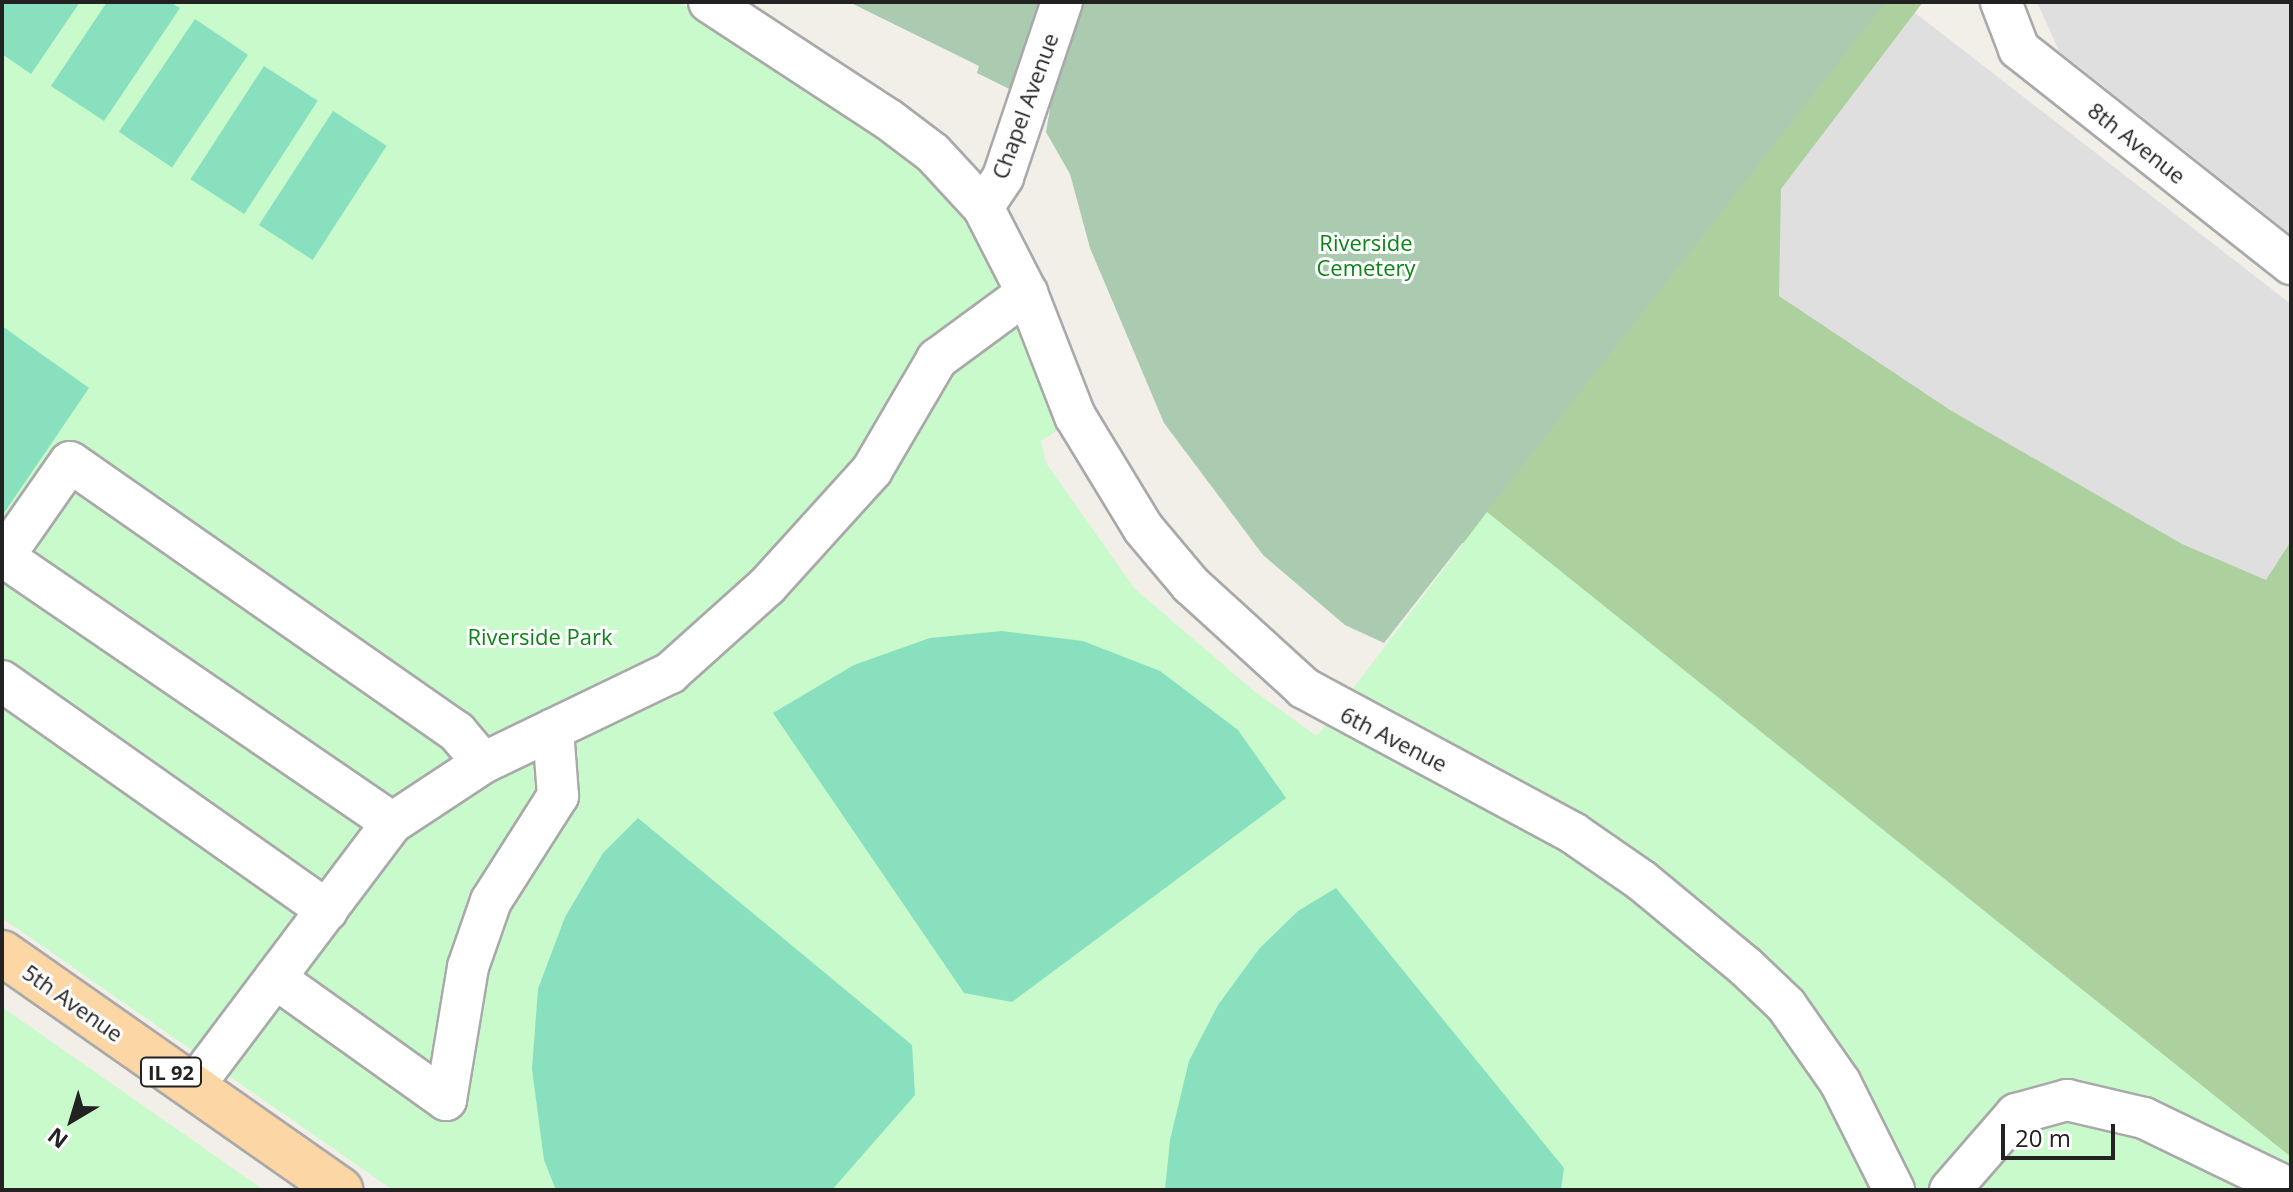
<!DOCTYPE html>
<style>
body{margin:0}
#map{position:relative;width:2293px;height:1192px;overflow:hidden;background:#f2efe9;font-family:"Open Sans",sans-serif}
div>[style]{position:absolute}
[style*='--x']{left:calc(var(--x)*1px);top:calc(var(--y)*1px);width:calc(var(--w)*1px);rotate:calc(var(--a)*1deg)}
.residential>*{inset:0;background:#e0dfdf}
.forest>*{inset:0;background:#add19e}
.cemetery>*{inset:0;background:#aacbaf}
.park>*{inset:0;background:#c8facc}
.pitch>*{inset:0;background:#88e0be;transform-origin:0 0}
.roads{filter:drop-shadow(2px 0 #a9a9a9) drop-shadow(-2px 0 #a9a9a9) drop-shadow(0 2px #a9a9a9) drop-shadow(0 -2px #a9a9a9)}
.minor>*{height:40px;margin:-20px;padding:0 20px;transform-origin:20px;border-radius:20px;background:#fff}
.major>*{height:44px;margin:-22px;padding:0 22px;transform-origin:22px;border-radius:22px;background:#fcd6a4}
span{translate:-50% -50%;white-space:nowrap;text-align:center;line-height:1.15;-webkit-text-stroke:6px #fff;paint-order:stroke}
.shield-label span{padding:2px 6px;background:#fff;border:2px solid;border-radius:6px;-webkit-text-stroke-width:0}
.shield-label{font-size:20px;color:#222;font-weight:700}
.street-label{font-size:22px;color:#222}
.park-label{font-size:22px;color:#0c8416}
.frame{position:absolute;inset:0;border:4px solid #222;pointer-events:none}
.north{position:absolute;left:32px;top:1080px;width:80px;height:80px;-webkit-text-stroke:6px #fff;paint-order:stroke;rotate:218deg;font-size:22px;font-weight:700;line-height:32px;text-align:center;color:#222}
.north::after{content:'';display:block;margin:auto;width:28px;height:36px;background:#222;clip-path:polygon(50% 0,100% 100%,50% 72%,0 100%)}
.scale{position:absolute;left:2001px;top:1124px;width:114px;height:36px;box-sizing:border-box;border:4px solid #222;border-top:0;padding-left:10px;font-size:24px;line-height:28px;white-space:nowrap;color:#222;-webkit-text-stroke:6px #fff;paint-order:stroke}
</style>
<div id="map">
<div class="residential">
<i style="clip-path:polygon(1901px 2px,2291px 304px,2291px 1157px,1487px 512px)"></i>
<i style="clip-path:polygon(2037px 2px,2291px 2px,2291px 234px,2059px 51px)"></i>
</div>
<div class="forest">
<i style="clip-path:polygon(1828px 2px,1923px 2px,1781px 189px,1779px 296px,1950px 410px,2182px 544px,2266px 580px,2291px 541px,2291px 1163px,1440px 526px)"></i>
</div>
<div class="cemetery">
<i style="clip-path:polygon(849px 2px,1886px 2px,1384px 643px,1345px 625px,1263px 555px,1164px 423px,1090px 248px,1070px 174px,1046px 132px,1050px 109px,977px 73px,979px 66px)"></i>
</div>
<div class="park">
<i style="clip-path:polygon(2px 2px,679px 2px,844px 107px,946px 185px,982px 240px,1064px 426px,1041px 441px,1046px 463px,1135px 589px,1254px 691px,1317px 736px,1487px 512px,2291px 1157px,2291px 1190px,393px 1190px,2px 918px)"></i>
<i style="clip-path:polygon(2px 1007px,264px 1190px,2px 1190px)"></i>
</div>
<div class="pitch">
<i style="clip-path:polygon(4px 2px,80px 2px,31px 74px,2px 54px)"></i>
<i style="clip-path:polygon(107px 2px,170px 2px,180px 8px,104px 121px,51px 86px)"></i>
<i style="left:195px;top:19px;width:64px;height:136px;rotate:34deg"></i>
<i style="left:264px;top:66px;width:64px;height:135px;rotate:33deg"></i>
<i style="left:333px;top:111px;width:64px;height:136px;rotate:33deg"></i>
<i style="clip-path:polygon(2px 326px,89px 388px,2px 516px)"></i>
<i style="clip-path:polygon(1002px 631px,1083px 641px,1160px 671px,1238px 730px,1286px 798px,1012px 1002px,964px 993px,773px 713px,854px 665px,930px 638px)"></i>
<i style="clip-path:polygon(638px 818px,912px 1045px,915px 1095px,832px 1190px,556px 1190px,544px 1160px,532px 1069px,538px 989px,565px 917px,603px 853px)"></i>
<i style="clip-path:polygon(1336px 888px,1564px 1168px,1561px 1190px,1165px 1190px,1170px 1140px,1189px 1061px,1218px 1005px,1259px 949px,1298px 911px)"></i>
</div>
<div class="roads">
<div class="minor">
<i style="--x:709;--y:2;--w:214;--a:33.2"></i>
<i style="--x:888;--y:119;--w:56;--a:37.1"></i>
<i style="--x:933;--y:153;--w:74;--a:47.2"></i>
<i style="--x:983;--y:207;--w:97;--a:62.9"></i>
<i style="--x:1027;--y:293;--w:132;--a:68.7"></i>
<i style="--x:1075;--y:416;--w:131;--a:58.7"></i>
<i style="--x:1143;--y:528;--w:75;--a:49.9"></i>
<i style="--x:1191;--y:585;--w:153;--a:42.3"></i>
<i style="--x:1304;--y:688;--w:306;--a:28.3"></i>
<i style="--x:1573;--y:833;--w:83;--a:34.7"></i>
<i style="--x:1641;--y:880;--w:135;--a:39.6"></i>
<i style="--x:1745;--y:966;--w:57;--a:43.6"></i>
<i style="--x:1786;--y:1005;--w:94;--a:55"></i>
<i style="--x:1840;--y:1082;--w:121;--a:63.4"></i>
<i style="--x:2001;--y:2;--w:50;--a:69"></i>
<i style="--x:2019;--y:49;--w:347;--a:38.3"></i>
<i style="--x:983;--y:207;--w:36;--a:-56"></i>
<i style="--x:1003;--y:177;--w:185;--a:-71.4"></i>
<i style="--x:4;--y:557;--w:470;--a:34.4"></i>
<i style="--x:2;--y:559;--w:118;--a:-55"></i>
<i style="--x:70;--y:462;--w:472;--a:34.9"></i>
<i style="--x:457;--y:732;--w:40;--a:50"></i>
<i style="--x:2;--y:681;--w:398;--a:35.2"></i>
<i style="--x:275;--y:978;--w:210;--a:35.5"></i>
<i style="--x:446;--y:1100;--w:135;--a:-80.6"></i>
<i style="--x:468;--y:967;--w:70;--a:-70.8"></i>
<i style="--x:491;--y:901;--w:125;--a:-57.5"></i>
<i style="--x:558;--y:796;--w:67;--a:-94.3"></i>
<i style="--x:193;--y:1087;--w:331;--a:-53"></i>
<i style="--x:392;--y:823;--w:109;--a:-33.4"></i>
<i style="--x:483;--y:763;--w:208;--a:-25.7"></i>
<i style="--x:670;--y:673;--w:130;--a:-41.9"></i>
<i style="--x:767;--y:586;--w:156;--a:-47.8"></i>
<i style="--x:872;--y:470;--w:129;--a:-59.6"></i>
<i style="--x:937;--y:359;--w:112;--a:-36.3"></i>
<i style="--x:1950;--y:1190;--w:101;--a:-49"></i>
<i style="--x:2016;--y:1114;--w:53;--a:-15.4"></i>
<i style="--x:2067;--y:1100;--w:79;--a:13.2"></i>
<i style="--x:2144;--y:1118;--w:163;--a:25.8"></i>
</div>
<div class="major">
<i style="--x:2;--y:953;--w:413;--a:35"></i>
</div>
</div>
<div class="shield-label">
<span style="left:171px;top:1072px">IL 92</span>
</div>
<div class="street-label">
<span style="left:1025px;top:106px;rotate:-70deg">Chapel Avenue</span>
<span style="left:2137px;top:143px;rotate:38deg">8th Avenue</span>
<span style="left:1394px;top:739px;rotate:27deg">6th Avenue</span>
<span style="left:73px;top:1003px;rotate:35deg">5th Avenue</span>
</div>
<div class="park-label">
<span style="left:1366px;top:255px">Riverside<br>Cemetery</span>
<span style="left:540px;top:637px">Riverside Park</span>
</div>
<div class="frame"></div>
<div class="north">N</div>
<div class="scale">20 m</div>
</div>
